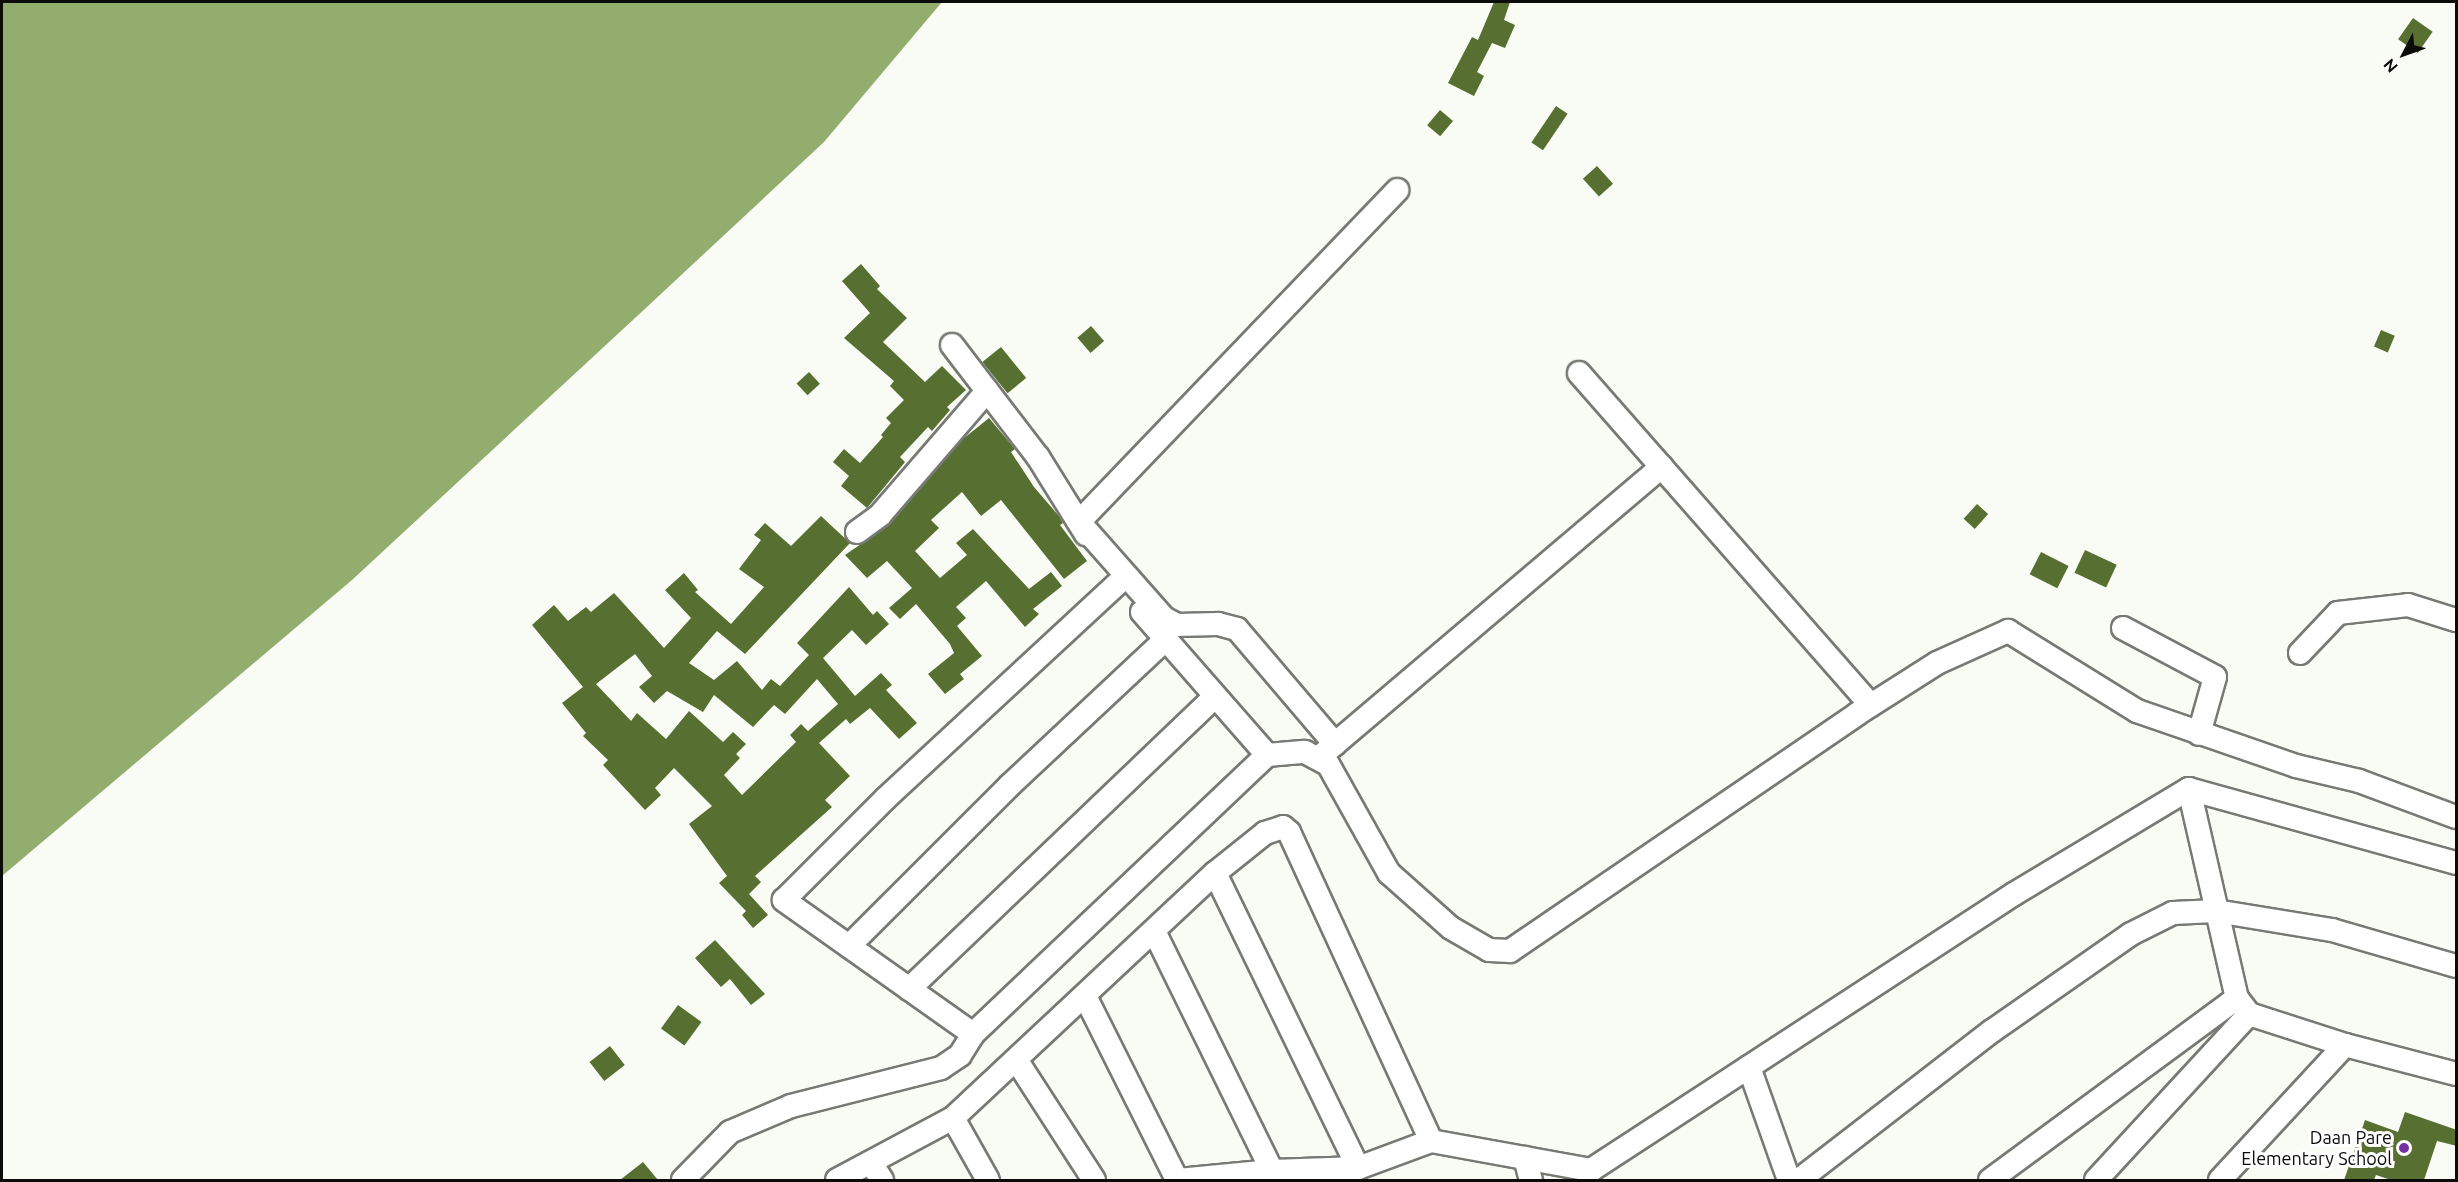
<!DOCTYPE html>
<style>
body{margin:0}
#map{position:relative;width:2458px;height:1182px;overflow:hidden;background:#f9fcf5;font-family:Ubuntu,sans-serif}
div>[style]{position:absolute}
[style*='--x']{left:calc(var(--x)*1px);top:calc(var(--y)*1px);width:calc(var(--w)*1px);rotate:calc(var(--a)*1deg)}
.water>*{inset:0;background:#92ad6d}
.building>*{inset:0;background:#576f31;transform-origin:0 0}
.roads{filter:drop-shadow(2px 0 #777a74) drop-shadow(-2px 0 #777a74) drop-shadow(0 2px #777a74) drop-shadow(0 -2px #777a74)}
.minor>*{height:22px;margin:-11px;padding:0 11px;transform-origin:11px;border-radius:11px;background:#fff}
.dots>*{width:16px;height:16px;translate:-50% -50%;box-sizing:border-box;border:3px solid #fff;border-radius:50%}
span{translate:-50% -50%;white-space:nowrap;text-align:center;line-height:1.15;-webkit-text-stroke:6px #fff;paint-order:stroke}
.poi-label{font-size:18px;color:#0b0c0a}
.right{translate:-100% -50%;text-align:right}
.frame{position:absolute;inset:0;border:3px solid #0b0c0a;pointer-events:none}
.north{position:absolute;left:2374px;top:24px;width:60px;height:60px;-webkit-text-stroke:4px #fff;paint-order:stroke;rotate:229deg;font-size:16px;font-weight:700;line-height:24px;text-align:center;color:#0b0c0a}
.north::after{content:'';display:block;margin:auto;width:21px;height:27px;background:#0b0c0a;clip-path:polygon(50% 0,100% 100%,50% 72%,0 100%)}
</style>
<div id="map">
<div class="water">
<i style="clip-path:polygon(2px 2px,942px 2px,824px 142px,648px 306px,352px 580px,2px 876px)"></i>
</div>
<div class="building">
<i style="clip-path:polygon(1494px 2px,1510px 2px,1504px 20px,1515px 25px,1505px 48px,1492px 43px,1477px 72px,1484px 76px,1474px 96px,1448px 83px,1472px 37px,1478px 40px)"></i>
<i style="left:2413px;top:18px;width:24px;height:26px;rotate:35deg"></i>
<i style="left:1556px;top:106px;width:14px;height:44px;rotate:34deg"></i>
<i style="left:1440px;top:110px;width:17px;height:20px;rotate:40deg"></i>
<i style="left:1597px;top:166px;width:24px;height:19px;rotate:48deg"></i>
<i style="clip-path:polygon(861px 264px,880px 286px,877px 289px,907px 318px,883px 342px,925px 382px,942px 366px,966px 390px,947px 407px,950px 410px,932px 431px,928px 427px,900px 457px,905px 462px,867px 508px,841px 486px,849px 476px,833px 462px,844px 449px,860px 463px,883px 437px,881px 435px,891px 423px,886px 418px,904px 400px,890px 386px,894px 381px,844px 338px,870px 313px,842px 281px)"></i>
<i style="left:1091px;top:326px;width:20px;height:18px;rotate:49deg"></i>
<i style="left:2381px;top:330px;width:15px;height:18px;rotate:23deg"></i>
<i style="left:1001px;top:347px;width:40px;height:24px;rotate:51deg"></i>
<i style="left:809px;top:372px;width:16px;height:17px;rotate:47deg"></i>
<i style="clip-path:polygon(989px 418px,1015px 449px,1011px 452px,1034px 487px,1059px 516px,1063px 523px,1060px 525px,1087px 561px,1064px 579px,1001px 500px,981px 516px,962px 492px,931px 520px,939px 528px,915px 551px,940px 578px,967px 555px,956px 543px,973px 529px,1029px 589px,1051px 572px,1062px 586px,1033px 609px,1039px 614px,1025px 627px,986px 581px,956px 607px,966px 618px,957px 626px,982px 656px,960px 674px,964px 679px,945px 694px,928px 674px,954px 653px,950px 644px,916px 604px,900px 619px,889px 608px,912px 588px,887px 561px,867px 578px,845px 555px,890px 524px,963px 439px)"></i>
<i style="left:1977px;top:504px;width:15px;height:20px;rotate:42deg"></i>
<i style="clip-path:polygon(evenodd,821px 516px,850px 543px,745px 654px,717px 631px,689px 663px,714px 680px,737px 661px,762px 690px,771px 679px,780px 686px,809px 655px,797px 643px,849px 587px,873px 615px,877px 611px,889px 624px,866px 645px,852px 630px,823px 658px,855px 696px,881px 673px,892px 685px,886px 690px,917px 723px,899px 739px,870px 708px,850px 724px,846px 719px,819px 743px,850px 776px,825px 800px,832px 807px,755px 876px,761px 882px,749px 894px,768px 915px,753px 928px,742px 915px,746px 911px,719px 883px,727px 876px,689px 824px,712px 806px,674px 768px,655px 788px,661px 795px,645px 810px,603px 765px,608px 760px,583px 736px,586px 733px,562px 703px,583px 687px,532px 625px,554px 605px,568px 621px,586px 607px,591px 612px,614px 593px,664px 648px,691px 618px,665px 590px,684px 573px,698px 590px,695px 592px,731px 624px,764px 587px,739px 569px,761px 540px,754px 535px,765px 523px,791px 546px,821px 516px,635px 654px,652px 676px,639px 687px,654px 703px,667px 691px,703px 712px,714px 695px,753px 727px,774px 705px,785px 714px,817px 679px,838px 704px,808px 731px,801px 724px,790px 735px,796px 742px,742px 795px,724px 775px,740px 758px,736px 754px,746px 744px,733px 732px,723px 742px,689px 711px,666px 739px,637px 713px,631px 721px,596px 684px,635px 654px)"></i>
<i style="left:2085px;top:550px;width:35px;height:25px;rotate:25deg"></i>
<i style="left:2041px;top:552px;width:31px;height:25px;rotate:27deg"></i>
<i style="clip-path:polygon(715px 940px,765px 994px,751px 1005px,730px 979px,721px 987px,695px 958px)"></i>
<i style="left:678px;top:1005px;width:29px;height:29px;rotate:36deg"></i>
<i style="left:610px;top:1046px;width:24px;height:26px;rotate:52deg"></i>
<i style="clip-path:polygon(2405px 1112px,2457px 1130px,2457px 1146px,2437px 1141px,2424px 1180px,2391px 1180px,2376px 1175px,2374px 1180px,2344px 1180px,2365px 1120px,2398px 1132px)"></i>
<i style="clip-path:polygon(643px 1162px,658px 1180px,620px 1180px)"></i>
</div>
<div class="roads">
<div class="minor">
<i style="--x:952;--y:345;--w:141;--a:52.5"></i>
<i style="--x:1038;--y:457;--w:91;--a:58.1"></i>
<i style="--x:1579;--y:373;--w:442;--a:48.7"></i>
<i style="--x:857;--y:532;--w:29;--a:-36"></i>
<i style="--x:880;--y:515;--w:164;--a:-49.2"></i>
<i style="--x:1142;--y:612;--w:190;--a:48.8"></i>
<i style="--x:2123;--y:628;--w:104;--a:28"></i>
<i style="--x:2215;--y:677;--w:59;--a:105.7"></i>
<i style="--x:2300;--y:653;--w:55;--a:-46.5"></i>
<i style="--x:2338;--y:613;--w:70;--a:-6.5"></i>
<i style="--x:2408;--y:605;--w:50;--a:17.4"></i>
<i style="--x:1335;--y:744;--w:151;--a:-130.4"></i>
<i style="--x:1237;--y:629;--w:20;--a:-165"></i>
<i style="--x:1218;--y:624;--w:41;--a:178.6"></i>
<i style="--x:1177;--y:625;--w:15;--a:-152"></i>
<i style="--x:1164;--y:618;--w:128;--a:-131.5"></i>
<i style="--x:1079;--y:522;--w:460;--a:-46.2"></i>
<i style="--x:1323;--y:754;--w:444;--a:-40.3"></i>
<i style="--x:2189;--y:789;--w:214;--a:77.1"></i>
<i style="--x:2237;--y:998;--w:20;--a:53"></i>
<i style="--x:2249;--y:1014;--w:101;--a:17.9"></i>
<i style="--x:2345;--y:1045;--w:115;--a:14.6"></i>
<i style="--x:1215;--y:873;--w:328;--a:64.1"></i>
<i style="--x:1154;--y:931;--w:267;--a:63.8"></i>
<i style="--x:849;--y:946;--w:226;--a:-45"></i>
<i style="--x:1009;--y:786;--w:214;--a:-43.1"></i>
<i style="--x:909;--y:989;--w:423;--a:-43.7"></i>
<i style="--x:1085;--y:996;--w:206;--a:63.4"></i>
<i style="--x:973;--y:1034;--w:232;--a:-144.7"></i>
<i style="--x:784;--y:900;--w:144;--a:-45"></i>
<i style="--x:886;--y:798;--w:315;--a:-42.8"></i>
<i style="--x:1017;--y:1061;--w:142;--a:57.1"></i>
<i style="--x:1749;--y:1067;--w:120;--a:70.5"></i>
<i style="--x:953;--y:1118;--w:71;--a:60.6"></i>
<i style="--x:1525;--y:1158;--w:23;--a:75"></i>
<i style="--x:871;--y:1163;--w:20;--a:57"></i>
<i style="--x:683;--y:1180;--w:67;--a:-45.6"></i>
<i style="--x:730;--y:1132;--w:66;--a:-23.1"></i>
<i style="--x:791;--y:1106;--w:155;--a:-14.2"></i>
<i style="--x:941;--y:1068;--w:23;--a:-34"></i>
<i style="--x:960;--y:1055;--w:25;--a:-58"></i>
<i style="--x:973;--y:1034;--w:405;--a:-43.5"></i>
<i style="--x:1267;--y:755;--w:38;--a:-5"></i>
<i style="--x:1305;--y:752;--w:26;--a:28"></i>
<i style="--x:1328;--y:764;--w:125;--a:60.8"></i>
<i style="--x:1389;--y:873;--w:83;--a:41.6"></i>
<i style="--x:1451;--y:928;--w:44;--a:30.1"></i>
<i style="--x:1489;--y:950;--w:21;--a:3"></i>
<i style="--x:1510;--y:951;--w:420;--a:-34.3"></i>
<i style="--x:1857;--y:714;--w:95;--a:-32.5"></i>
<i style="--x:1937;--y:663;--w:78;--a:-24.3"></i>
<i style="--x:2008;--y:631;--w:152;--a:31.8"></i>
<i style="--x:2137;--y:711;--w:168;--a:19.1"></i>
<i style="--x:2296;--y:766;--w:65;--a:13.4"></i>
<i style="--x:2359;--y:781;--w:103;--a:20.4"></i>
<i style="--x:837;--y:1180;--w:132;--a:-28.1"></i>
<i style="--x:953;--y:1118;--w:359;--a:-43.1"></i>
<i style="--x:1215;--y:873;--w:64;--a:-38.7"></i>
<i style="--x:1265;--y:833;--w:19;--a:-18"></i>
<i style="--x:1283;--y:827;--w:8;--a:40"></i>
<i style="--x:1289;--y:832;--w:340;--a:65.3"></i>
<i style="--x:1178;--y:1180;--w:94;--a:-5.5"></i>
<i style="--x:1272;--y:1171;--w:86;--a:-2"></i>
<i style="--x:1358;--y:1168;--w:78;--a:-20.3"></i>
<i style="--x:1431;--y:1141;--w:163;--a:10.3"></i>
<i style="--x:1591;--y:1170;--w:505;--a:-33.12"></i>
<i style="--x:2014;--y:894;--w:204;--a:-31"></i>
<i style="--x:2189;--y:789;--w:277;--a:15.5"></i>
<i style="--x:1799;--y:1180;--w:244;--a:-37.7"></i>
<i style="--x:1992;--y:1031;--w:169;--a:-34.9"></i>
<i style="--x:2131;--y:934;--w:47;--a:-26.6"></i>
<i style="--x:2173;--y:913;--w:43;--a:-2.7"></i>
<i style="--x:2216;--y:911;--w:118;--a:9.3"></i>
<i style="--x:2332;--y:930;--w:129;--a:16.2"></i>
<i style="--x:1990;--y:1180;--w:307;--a:-36.4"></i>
<i style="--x:2096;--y:1180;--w:226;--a:-47.3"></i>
<i style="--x:2220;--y:1180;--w:184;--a:-47.2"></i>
</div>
</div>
<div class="dots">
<i style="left:2404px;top:1148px;background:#7431a5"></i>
</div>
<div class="poi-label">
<span class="right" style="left:2392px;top:1148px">Daan Pare<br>Elementary School</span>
</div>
<div class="frame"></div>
<div class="north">N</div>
</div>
